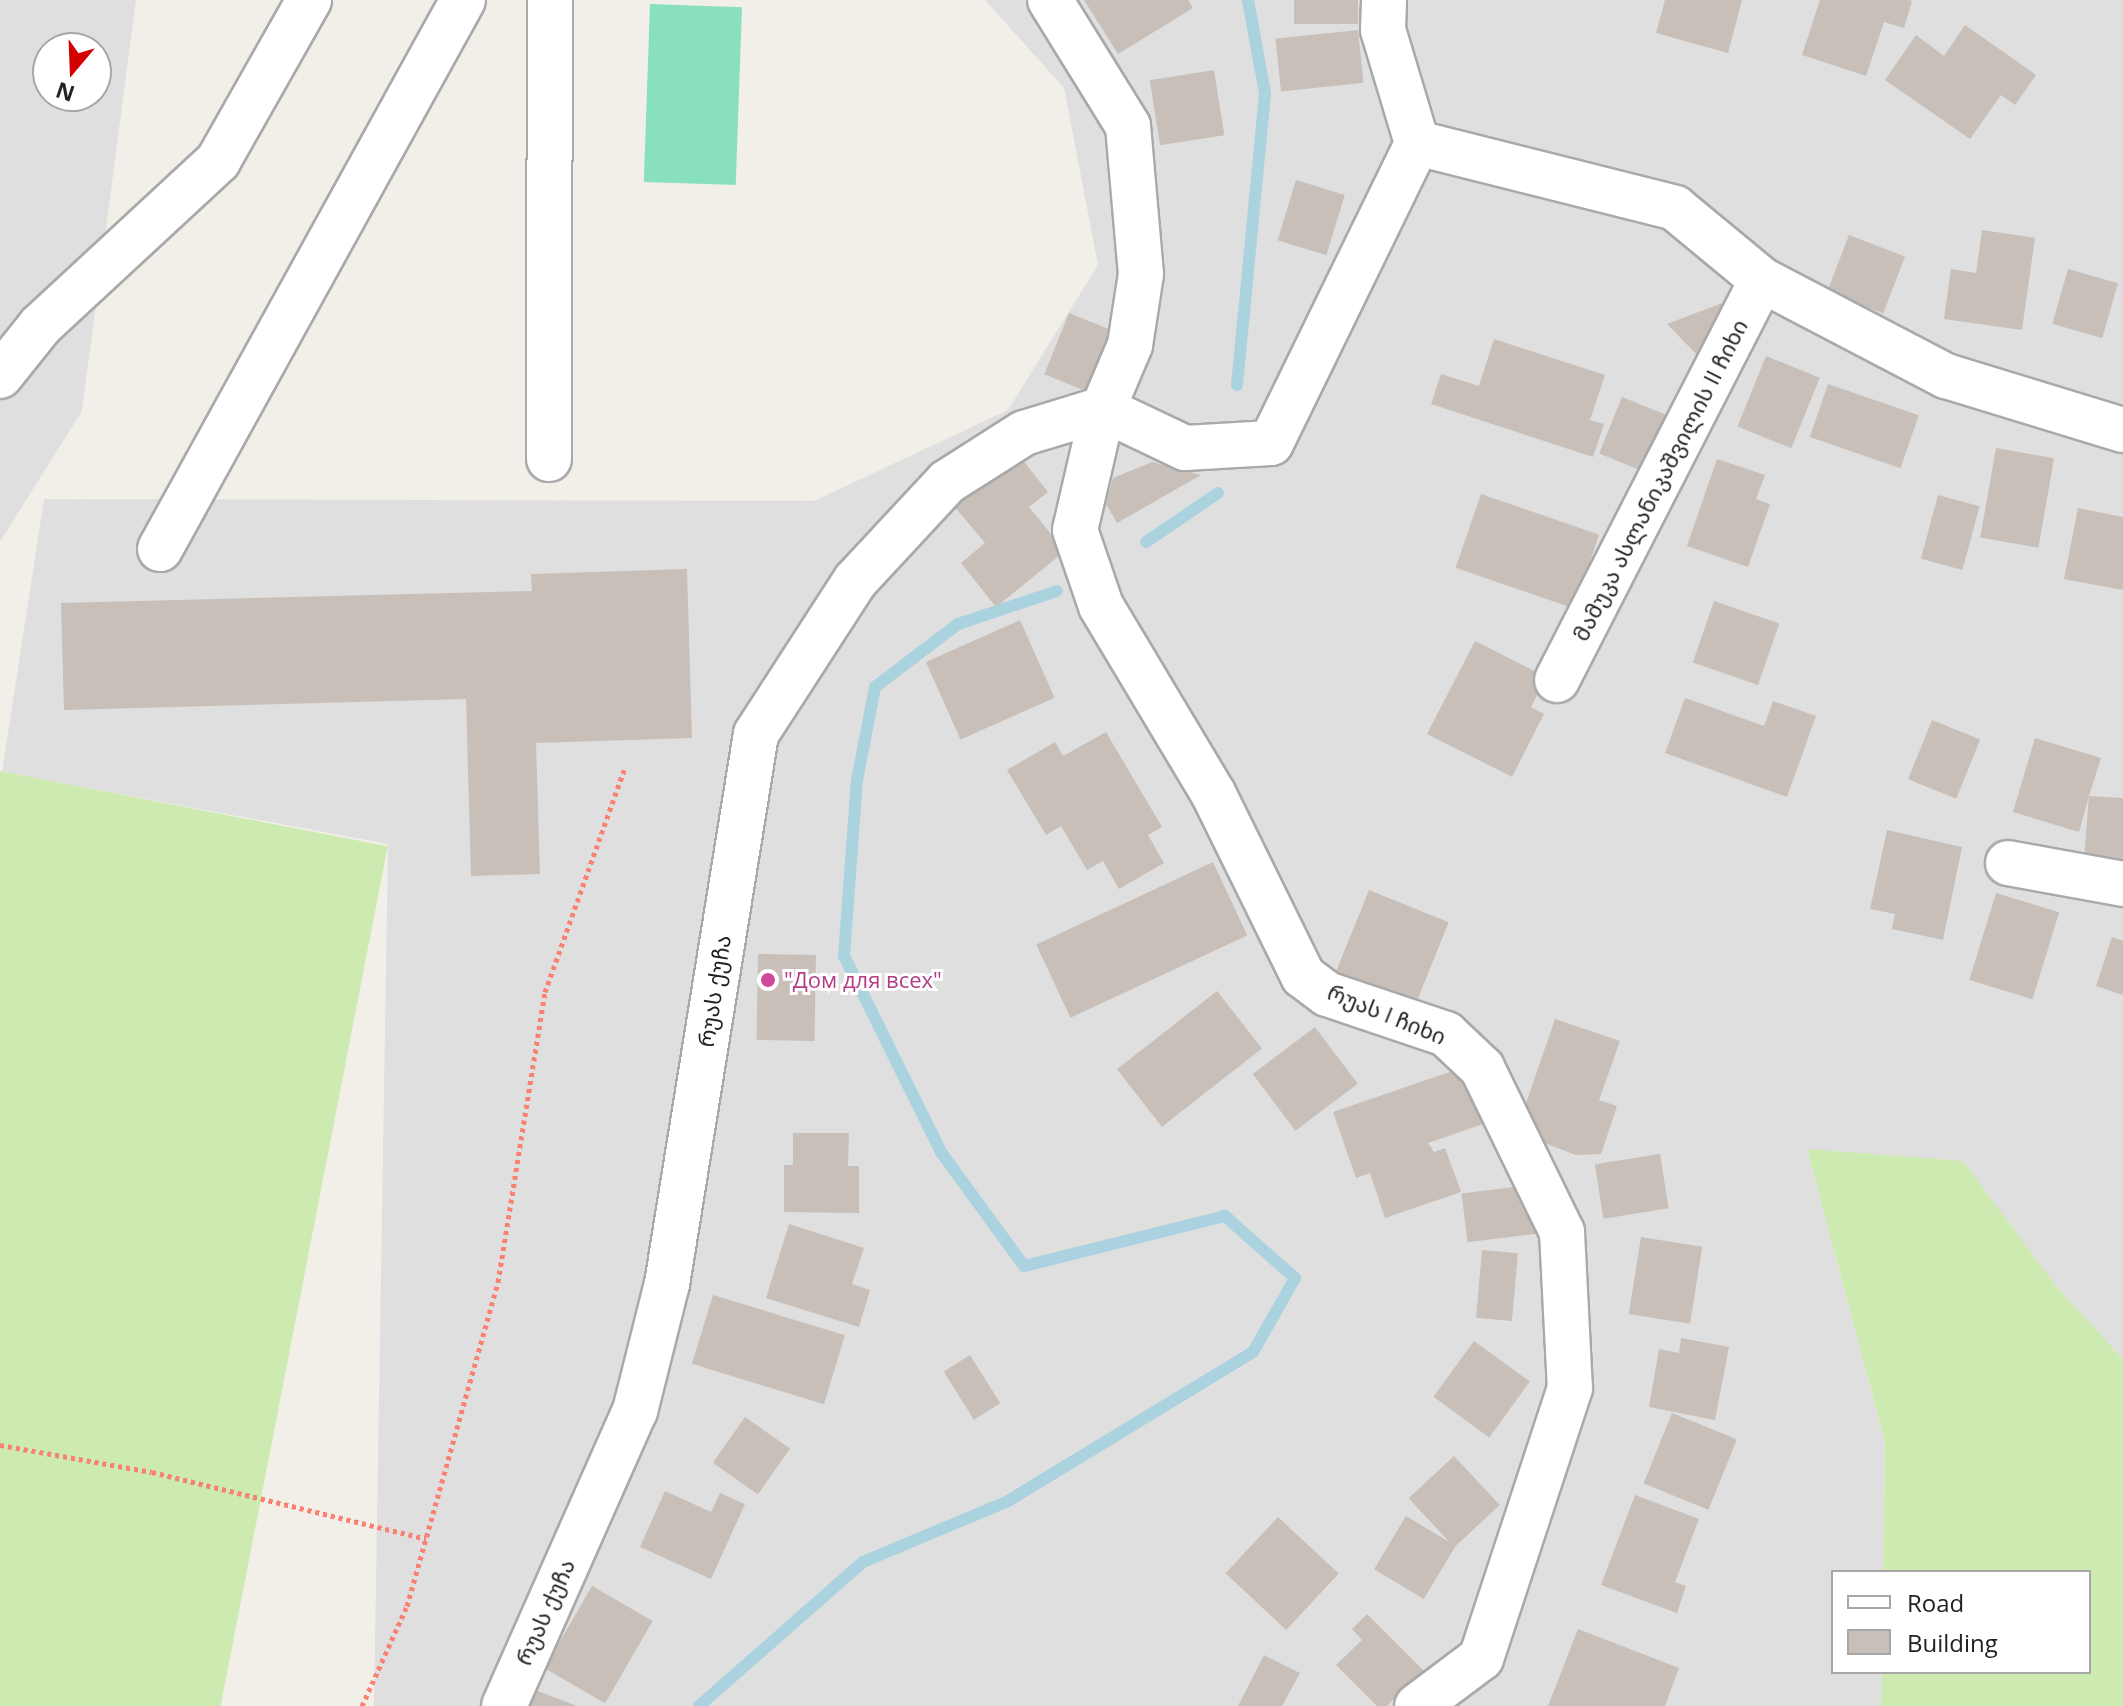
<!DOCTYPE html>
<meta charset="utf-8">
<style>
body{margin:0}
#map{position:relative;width:2123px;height:1706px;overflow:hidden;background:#f2efe9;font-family:"Open Sans","Noto Sans Georgian",sans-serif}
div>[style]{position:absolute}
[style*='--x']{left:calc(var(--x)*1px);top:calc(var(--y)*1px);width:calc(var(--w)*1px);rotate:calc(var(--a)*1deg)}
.residential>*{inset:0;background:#e0dfdf}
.grass>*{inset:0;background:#cdebb0;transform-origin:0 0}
.pitch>*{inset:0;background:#88e0be;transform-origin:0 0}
.stream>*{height:12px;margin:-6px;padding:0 6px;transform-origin:6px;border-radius:6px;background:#aad3df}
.building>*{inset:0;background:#c7bfb8;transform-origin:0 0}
.path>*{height:5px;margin-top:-2.5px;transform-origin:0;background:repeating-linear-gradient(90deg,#fa8072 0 4px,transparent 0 8px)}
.roads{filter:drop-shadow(2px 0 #a9a9a9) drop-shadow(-2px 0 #a9a9a9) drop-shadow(0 2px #a9a9a9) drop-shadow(0 -2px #a9a9a9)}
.minor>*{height:44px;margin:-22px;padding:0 22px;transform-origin:22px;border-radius:22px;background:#fff}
.dots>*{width:22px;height:22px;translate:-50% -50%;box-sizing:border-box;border:4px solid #fff;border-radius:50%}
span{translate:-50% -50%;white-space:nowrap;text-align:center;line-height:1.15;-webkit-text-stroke:6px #fff;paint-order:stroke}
.street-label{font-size:22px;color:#222}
.hotel-label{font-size:22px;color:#b23c85}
.left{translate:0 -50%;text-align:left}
.legend{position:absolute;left:1831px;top:1570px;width:260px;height:104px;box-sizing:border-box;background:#fff;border:2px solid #a7a7a7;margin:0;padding:10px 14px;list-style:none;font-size:24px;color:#222}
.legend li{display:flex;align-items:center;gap:16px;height:40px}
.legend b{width:40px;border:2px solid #a7a7a7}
.north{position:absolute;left:32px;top:32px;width:80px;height:80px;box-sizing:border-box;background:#fff;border:2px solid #a7a7a7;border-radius:50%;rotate:199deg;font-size:22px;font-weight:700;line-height:32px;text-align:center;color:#222}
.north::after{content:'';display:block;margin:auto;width:28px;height:36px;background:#d40000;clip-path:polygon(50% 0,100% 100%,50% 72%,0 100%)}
</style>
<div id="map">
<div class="residential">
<i style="clip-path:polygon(evenodd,0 0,136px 0,82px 411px,0 542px,0 0,48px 48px,96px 48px,96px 96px,48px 96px,48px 48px)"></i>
<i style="clip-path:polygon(985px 0,2123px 0,2123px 1359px,2056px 1286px,1807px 1149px,1885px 1442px,1883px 1572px,1833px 1572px,1833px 1672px,1882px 1672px,1881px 1706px,374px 1706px,388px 844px,2px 772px,44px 499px,814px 501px,1008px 410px,1098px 265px,1064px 88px)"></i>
</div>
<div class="grass">
<i style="left:0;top:771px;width:395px;height:935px;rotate:11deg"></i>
<i style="clip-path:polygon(1807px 1149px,1963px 1161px,2056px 1286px,2123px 1359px,2123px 1706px,1881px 1706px,1882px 1672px,2089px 1672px,2089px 1572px,1883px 1572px,1885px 1442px)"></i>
</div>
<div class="pitch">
<i style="left:650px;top:4px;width:92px;height:178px;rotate:2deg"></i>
</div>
<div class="stream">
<i style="--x:1237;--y:385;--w:293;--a:-84.5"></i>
<i style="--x:1265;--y:93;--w:95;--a:-100.4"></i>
<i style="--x:1146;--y:542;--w:87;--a:-34.2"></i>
<i style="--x:699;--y:1706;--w:218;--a:-41.3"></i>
<i style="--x:863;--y:1562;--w:157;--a:-22.8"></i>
<i style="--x:1008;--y:1501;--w:287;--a:-31.3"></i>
<i style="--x:1253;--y:1352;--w:85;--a:-60.4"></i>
<i style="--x:1295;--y:1278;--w:94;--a:-138.5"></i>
<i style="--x:1225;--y:1216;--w:207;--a:166"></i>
<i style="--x:1024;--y:1266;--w:141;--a:-126.1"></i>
<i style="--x:941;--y:1152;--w:219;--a:-116.3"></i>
<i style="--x:844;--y:956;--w:176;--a:-85.8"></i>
<i style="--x:857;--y:780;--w:95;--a:-79"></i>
<i style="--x:875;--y:687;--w:104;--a:-37.2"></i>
<i style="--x:958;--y:624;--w:104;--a:-18.4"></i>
</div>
<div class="building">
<i style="clip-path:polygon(1084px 0,1188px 0,1193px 8px,1118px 54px)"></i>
<i style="left:1294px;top:0;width:64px;height:24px"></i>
<i style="clip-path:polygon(1665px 0,1742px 0,1728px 53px,1656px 33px)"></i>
<i style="clip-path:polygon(1820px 0,1909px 0,1912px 1px,1904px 28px,1884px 22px,1866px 76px,1802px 55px)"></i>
<i style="clip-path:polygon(1965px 25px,2036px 75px,2015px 105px,2001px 95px,1970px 139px,1885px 80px,1916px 35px,1944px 56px)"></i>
<i style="left:1358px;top:30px;width:53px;height:83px;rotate:84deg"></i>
<i style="left:1214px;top:70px;width:66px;height:65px;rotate:81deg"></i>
<i style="left:1296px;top:180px;width:51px;height:63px;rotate:17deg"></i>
<i style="clip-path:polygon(1982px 230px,2035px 238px,2022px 330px,1944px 319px,1951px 269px,1976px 273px)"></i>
<i style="left:1849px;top:235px;width:60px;height:61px;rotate:21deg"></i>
<i style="left:2068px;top:269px;width:52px;height:57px;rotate:16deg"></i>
<i style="clip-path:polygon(1733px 299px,1709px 367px,1667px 324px)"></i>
<i style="left:1069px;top:313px;width:46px;height:66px;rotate:22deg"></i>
<i style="clip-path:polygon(1494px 339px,1605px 375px,1590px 420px,1604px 424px,1593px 457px,1431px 404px,1441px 374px,1479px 386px)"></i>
<i style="left:1766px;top:356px;width:58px;height:76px;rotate:22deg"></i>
<i style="left:1828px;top:384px;width:96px;height:56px;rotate:19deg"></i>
<i style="left:1622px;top:397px;width:61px;height:61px;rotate:22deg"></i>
<i style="left:1996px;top:448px;width:59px;height:91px;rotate:10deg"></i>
<i style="clip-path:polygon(1018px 454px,1048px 492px,1029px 507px,1065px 551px,996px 607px,961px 563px,985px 543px,954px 506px)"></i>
<i style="clip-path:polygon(1717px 459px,1765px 475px,1756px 499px,1770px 504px,1748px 567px,1687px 546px)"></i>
<i style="clip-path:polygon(1152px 462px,1201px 475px,1117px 523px,1106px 504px,1113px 478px)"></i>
<i style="left:1481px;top:494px;width:125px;height:78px;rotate:19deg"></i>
<i style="left:1938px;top:495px;width:43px;height:66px;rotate:15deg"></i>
<i style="clip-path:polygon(2078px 508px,2123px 517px,2123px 590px,2064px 579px)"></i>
<i style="clip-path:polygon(687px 569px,692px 738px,536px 743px,540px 874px,471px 876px,466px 699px,64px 710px,61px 603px,532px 591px,531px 574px)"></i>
<i style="left:1714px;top:601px;width:69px;height:65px;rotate:19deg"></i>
<i style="left:1020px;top:620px;width:85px;height:103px;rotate:66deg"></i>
<i style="clip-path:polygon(1475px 641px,1546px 677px,1531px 707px,1544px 714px,1512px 777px,1427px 734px)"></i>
<i style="clip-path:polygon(1685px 698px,1764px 726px,1773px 701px,1816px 716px,1787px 797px,1665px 753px)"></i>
<i style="left:1932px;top:720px;width:52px;height:64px;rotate:22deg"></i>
<i style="clip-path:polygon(1106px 732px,1162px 827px,1148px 835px,1164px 863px,1119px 889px,1103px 861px,1087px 870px,1061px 826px,1046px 835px,1007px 770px,1055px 742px,1063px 756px)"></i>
<i style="clip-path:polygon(2035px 738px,2101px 758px,2089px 796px,2123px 798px,2123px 863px,2084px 860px,2089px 796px,2079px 832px,2013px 812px)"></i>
<i style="clip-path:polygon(1887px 830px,1962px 847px,1943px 940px,1892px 929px,1895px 914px,1870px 909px)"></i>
<i style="left:1213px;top:862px;width:81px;height:195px;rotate:65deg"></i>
<i style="left:1369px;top:890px;width:86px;height:100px;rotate:22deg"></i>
<i style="left:1996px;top:893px;width:66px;height:91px;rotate:17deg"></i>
<i style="clip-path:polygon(2112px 937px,2123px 941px,2123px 995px,2096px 986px)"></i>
<i style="left:758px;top:954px;width:58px;height:86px;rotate:1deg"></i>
<i style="left:1217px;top:991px;width:73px;height:127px;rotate:52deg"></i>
<i style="clip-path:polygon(1555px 1019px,1620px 1041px,1599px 1100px,1617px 1106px,1601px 1154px,1576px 1155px,1531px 1138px,1520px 1121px)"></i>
<i style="left:1315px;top:1027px;width:71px;height:78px;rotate:53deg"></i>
<i style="clip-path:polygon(1467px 1066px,1486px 1123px,1428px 1143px,1434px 1152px,1445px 1148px,1461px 1192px,1385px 1218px,1370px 1173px,1356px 1178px,1333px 1112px)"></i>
<i style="clip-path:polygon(793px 1133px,849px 1133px,848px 1166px,859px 1166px,859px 1213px,784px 1212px,784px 1165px,793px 1165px)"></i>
<i style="left:1660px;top:1154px;width:55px;height:66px;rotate:81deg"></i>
<i style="left:1531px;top:1185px;width:49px;height:70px;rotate:83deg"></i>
<i style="clip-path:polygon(789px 1224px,864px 1248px,852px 1284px,870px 1290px,859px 1327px,766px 1298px)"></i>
<i style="left:1641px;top:1237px;width:62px;height:78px;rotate:9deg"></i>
<i style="left:1482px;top:1250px;width:36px;height:68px;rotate:5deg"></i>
<i style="left:713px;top:1295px;width:138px;height:72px;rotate:17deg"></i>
<i style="clip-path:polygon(1681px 1338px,1729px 1347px,1715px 1420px,1649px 1407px,1659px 1349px,1679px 1353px)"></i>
<i style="left:1474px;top:1341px;width:69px;height:69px;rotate:36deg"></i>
<i style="left:970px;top:1355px;width:57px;height:31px;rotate:58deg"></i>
<i style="left:1672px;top:1413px;width:70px;height:76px;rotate:22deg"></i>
<i style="left:745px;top:1417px;width:55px;height:56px;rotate:35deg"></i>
<i style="left:1454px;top:1456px;width:67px;height:62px;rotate:47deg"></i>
<i style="clip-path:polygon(665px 1491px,711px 1512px,720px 1493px,745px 1504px,711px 1579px,640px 1547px)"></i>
<i style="clip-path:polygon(1635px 1495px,1699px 1519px,1675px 1582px,1686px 1586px,1677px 1613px,1601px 1585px)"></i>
<i style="left:1406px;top:1516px;width:58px;height:62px;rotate:31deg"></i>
<i style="left:1278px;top:1517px;width:83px;height:77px;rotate:43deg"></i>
<i style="left:592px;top:1586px;width:70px;height:95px;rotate:30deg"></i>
<i style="clip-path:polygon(1367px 1614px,1430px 1677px,1405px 1687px,1387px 1706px,1377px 1706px,1336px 1665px,1362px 1640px,1352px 1629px)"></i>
<i style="clip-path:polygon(1578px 1629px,1679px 1668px,1665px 1706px,1548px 1706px)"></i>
<i style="clip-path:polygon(1264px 1655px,1300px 1673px,1282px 1706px,1238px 1706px)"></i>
<i style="clip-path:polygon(530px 1688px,577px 1706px,523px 1706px)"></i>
</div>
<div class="path">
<i style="--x:0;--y:1445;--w:154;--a:10.1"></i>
<i style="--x:152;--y:1472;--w:282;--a:13.7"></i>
<i style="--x:362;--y:1706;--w:110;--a:-65.8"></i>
<i style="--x:407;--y:1606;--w:337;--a:-74.3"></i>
<i style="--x:498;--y:1282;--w:294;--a:-80.8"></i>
<i style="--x:545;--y:992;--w:236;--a:-70.4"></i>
</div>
<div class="roads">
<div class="minor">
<i style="--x:1050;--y:0;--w:148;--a:58.2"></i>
<i style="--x:1128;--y:126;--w:149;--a:85"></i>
<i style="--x:1141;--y:274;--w:72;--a:98.8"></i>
<i style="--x:1130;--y:345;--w:69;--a:112.9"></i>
<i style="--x:1103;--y:409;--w:91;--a:25.4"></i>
<i style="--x:1185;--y:448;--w:86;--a:-3.3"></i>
<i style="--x:1271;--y:443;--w:334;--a:-64"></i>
<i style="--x:1417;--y:143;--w:118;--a:-106.7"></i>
<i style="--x:1383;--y:30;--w:30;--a:-88"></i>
<i style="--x:1417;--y:143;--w:266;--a:14.1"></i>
<i style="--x:1675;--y:208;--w:113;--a:39.6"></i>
<i style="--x:1762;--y:280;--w:208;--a:27.6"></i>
<i style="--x:1946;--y:376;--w:185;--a:17"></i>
<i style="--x:0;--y:376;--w:64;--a:-51.3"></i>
<i style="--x:40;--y:326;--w:243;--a:-42.8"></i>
<i style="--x:218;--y:161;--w:185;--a:-60.5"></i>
<i style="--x:549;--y:459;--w:459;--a:-89.9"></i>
<i style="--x:160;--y:549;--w:627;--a:-61.11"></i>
<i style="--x:1557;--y:680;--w:449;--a:-62.9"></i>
<i style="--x:2008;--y:863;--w:117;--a:10.3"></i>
<i style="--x:504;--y:1706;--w:323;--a:-66.1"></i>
<i style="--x:635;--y:1411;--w:131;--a:-75.9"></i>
<i style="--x:667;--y:1284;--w:557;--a:-80.81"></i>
<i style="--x:756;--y:734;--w:182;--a:-57.1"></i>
<i style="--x:855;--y:581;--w:135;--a:-47.1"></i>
<i style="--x:947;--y:482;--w:91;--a:-32.5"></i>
<i style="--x:1024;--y:433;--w:83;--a:-16.9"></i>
<i style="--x:1103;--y:409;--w:124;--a:103"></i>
<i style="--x:1075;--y:530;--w:80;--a:71.1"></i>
<i style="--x:1101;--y:606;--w:218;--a:59.1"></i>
<i style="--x:1213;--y:793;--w:204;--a:63.8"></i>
<i style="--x:1303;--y:976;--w:30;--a:37"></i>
<i style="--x:1327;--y:994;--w:126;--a:18.6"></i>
<i style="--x:1446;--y:1034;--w:50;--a:43.4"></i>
<i style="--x:1482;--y:1068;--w:182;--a:64"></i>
<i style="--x:1562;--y:1232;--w:156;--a:87.1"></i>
<i style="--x:1570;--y:1388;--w:284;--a:108.2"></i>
<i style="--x:1481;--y:1658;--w:80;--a:143.1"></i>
</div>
</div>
<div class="dots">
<i style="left:768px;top:980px;background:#d1479c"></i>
</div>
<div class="street-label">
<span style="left:1660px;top:480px;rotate:-63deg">მამუკა ასლანიკაშვილის II ჩიხი</span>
<span style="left:714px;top:991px;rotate:-81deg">რუას ქუჩა</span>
<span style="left:1387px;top:1014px;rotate:22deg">რუას I ჩიხი</span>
<span style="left:545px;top:1612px;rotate:-66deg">რუას ქუჩა</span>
</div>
<div class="hotel-label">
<span class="left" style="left:784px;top:980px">"Дом для всех"</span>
</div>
<ul class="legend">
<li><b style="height:10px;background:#fff"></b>Road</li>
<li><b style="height:22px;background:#c7bfb8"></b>Building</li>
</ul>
<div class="north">N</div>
</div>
